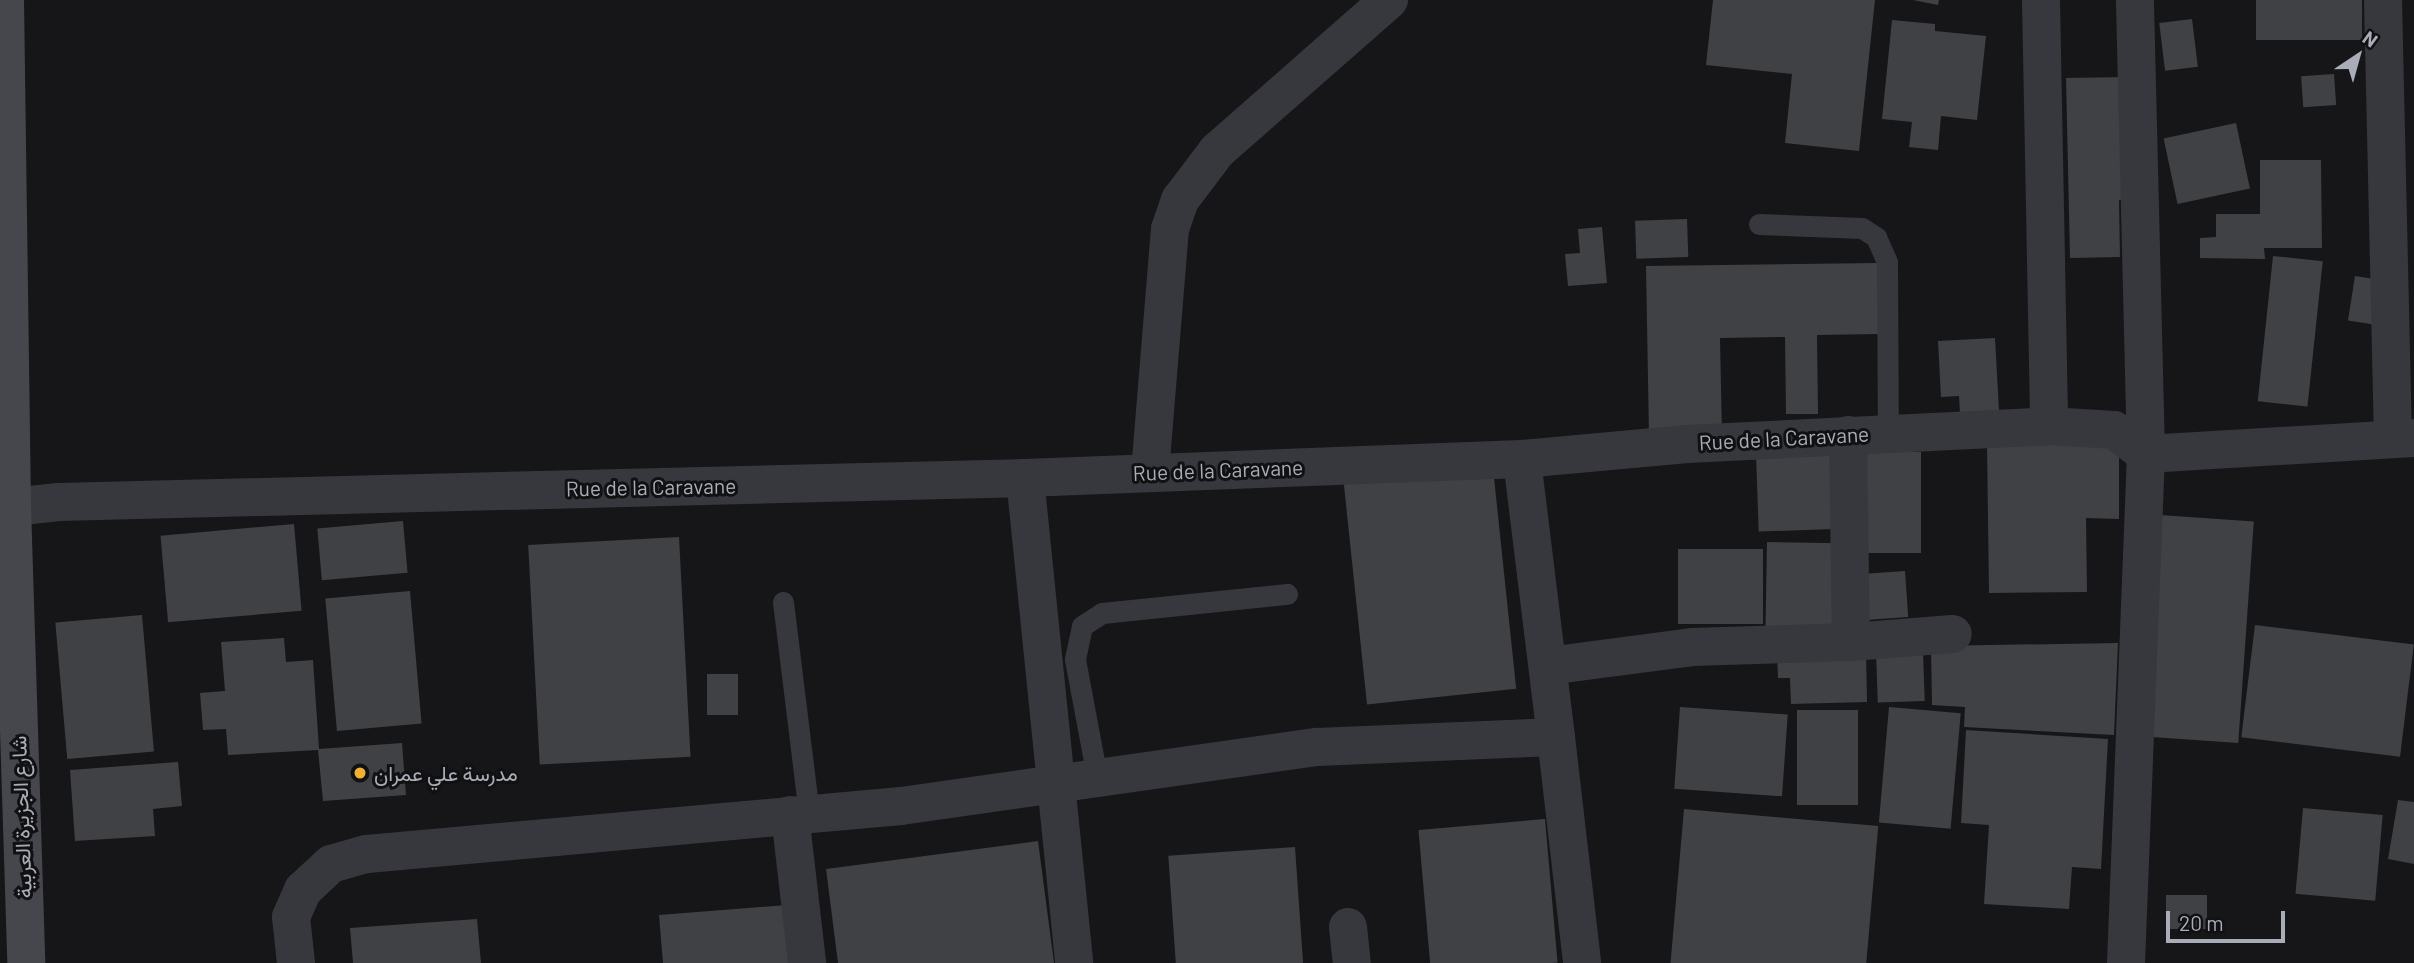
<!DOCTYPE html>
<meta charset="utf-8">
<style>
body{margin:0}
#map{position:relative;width:2414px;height:963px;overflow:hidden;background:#161618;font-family:Barlow,Vazirmatn,sans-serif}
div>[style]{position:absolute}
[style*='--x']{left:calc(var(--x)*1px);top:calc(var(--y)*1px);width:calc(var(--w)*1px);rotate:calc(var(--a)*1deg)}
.building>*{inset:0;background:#404145;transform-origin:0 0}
.lane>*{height:21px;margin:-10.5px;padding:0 10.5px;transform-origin:10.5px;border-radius:10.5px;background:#37383d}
.street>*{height:38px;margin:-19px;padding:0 19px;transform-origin:19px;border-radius:19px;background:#37383d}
.secondary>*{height:38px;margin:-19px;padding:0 19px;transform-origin:19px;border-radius:19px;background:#45474d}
.dots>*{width:19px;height:19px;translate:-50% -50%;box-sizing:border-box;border:4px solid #111113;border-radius:50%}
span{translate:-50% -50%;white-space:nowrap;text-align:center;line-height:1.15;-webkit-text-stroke:6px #111113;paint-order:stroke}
.street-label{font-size:21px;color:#a8adb8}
.poi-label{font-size:21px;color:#a8adb8}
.left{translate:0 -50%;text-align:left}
.north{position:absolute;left:2323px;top:21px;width:70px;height:70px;-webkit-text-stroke:5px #111113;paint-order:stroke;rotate:36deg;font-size:19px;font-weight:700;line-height:28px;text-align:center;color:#a8adb8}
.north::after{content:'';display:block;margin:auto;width:24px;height:32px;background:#a8adb8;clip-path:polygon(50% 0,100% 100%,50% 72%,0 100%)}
.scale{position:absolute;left:2166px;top:911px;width:119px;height:32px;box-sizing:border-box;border:4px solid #a8adb8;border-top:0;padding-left:9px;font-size:21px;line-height:24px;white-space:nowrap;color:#a8adb8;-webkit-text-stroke:5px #111113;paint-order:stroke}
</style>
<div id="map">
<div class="building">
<i style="clip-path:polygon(1713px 0,1875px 0,1859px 151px,1785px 143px,1792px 74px,1706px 65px)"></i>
<i style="clip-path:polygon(1913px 0,1939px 0,1938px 5px)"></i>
<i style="left:2256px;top:0;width:106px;height:40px"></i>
<i style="left:2192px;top:19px;width:48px;height:33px;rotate:83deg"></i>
<i style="clip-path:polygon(1892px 20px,1935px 24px,1935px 31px,1986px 36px,1977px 120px,1941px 116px,1938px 150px,1909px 147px,1912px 122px,1882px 119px)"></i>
<i style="left:2334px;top:74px;width:31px;height:33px;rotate:86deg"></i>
<i style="clip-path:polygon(2128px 77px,2130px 199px,2119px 200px,2120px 257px,2070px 258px,2066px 78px)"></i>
<i style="left:2236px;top:123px;width:67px;height:74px;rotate:78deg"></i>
<i style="clip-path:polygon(2260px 160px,2321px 160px,2322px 248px,2264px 248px,2265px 259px,2200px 258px,2200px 238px,2216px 237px,2216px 214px,2260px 214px)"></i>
<i style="left:1687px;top:219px;width:38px;height:52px;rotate:88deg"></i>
<i style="clip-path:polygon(1602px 227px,1607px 283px,1568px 286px,1565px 254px,1580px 253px,1578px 229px)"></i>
<i style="left:2273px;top:256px;width:50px;height:146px;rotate:6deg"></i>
<i style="clip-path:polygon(1878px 263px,1879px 334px,1817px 335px,1818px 414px,1786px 414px,1785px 337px,1720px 338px,1722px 435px,1649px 436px,1646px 266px)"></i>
<i style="left:2355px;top:276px;width:26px;height:45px;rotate:9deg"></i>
<i style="clip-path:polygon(1995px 338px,1999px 411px,1960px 414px,1959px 396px,1941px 397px,1938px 341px)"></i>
<i style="clip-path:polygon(2119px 443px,2119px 519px,2086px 518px,2087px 592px,1989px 593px,1987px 444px)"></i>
<i style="left:1857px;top:452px;width:64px;height:101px"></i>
<i style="left:1831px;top:453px;width:76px;height:75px;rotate:88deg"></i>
<i style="left:1493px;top:468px;width:222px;height:150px;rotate:84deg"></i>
<i style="left:2160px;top:515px;width:94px;height:222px;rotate:4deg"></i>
<i style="left:403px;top:521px;width:52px;height:86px;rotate:85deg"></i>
<i style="left:294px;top:524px;width:87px;height:134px;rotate:85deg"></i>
<i style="left:679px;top:537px;width:220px;height:151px;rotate:87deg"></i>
<i style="left:1767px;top:542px;width:73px;height:90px;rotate:1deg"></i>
<i style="left:1678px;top:549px;width:85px;height:75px"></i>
<i style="left:1905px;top:571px;width:46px;height:43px;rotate:86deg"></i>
<i style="left:410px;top:591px;width:133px;height:85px;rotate:85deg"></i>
<i style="left:142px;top:615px;width:137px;height:87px;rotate:85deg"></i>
<i style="left:2255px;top:625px;width:160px;height:113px;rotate:7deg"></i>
<i style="clip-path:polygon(284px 638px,286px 662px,313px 660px,319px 749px,402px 743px,406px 795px,323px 801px,318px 750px,228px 755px,226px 729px,203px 730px,200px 693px,225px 691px,221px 642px)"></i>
<i style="clip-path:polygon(2118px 643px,2114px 735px,1964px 727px,1965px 707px,1932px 705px,1931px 646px)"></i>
<i style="left:1923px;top:651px;width:50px;height:47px;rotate:88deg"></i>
<i style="clip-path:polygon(1866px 652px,1867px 702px,1791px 704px,1790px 678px,1778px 678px,1777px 654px)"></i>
<i style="left:707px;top:674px;width:31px;height:41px"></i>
<i style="left:1680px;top:707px;width:108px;height:82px;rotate:4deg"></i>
<i style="left:1889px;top:707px;width:72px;height:116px;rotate:5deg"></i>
<i style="left:1797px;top:710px;width:61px;height:95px"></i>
<i style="clip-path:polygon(1966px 730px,2108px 739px,2101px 869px,2072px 867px,2069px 909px,1984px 904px,1989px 825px,1961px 823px)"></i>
<i style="clip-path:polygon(178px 762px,182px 806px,153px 809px,155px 836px,75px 841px,70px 770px)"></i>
<i style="clip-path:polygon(2398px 800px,2414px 802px,2414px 864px,2388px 859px)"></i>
<i style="left:2303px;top:808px;width:80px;height:86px;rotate:5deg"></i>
<i style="left:1684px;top:809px;width:195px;height:155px;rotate:5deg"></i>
<i style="left:1545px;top:819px;width:144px;height:127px;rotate:85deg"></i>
<i style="clip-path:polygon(1038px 841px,1054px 963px,838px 963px,826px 869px)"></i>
<i style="left:1295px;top:847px;width:116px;height:127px;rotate:86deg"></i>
<i style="left:2166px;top:895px;width:41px;height:34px"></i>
<i style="clip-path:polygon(787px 905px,791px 963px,663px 963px,659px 915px)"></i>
<i style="clip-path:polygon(477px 919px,481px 963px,353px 963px,350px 928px)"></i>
</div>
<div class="lane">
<i style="--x:1759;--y:224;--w:103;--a:2.2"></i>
<i style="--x:1862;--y:228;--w:17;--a:33"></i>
<i style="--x:1876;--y:237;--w:27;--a:66"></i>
<i style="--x:1887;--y:262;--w:171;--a:89.7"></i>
<i style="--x:783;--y:602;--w:214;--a:83"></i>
<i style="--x:1097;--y:777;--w:120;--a:-100.6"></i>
<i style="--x:1075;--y:659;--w:34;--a:-78"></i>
<i style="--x:1082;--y:626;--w:24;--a:-33"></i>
<i style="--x:1102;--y:613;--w:186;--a:-5.9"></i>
</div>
<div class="street">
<i style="--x:2041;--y:0;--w:426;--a:88.9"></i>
<i style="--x:2383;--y:0;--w:439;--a:88.7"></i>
<i style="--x:1848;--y:435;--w:207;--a:89.2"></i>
<i style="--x:1150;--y:472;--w:244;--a:-85.3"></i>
<i style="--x:1170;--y:229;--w:31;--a:-71"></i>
<i style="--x:1180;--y:200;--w:61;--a:-52.9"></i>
<i style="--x:1217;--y:151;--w:229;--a:-41.3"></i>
<i style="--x:1025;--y:478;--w:487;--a:84.2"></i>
<i style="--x:12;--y:507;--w:47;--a:-6.1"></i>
<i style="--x:59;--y:502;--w:966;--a:-1.42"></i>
<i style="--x:1025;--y:478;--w:497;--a:-2.2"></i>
<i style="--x:1522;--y:459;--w:166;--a:-5.2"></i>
<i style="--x:1687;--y:444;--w:362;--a:-2.8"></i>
<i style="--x:2049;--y:426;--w:65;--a:3.5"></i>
<i style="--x:2114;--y:430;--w:40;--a:37"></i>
<i style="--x:2146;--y:454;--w:268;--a:-3.4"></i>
<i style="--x:1548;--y:666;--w:145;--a:-7.5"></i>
<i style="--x:1692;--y:647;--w:159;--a:-1.8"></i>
<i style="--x:1851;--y:642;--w:102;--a:-4.5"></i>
<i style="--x:1556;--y:737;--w:227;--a:83.4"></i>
<i style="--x:790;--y:815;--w:149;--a:83.4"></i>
<i style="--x:1348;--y:927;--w:36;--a:84"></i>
<i style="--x:296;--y:963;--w:46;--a:-96.2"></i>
<i style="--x:291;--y:917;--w:30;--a:-66"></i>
<i style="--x:303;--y:890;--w:38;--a:-43"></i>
<i style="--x:331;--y:864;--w:37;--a:-16"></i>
<i style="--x:367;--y:854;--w:536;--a:-5.14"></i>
<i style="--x:901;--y:806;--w:420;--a:-8.1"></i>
<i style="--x:1317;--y:747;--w:239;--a:-2.4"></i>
<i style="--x:1556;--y:737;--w:280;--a:-97"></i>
<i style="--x:2126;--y:963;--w:509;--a:-87.75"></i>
<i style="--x:2146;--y:454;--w:454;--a:-91.4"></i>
</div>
<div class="secondary">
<i style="--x:5;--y:0;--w:507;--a:89.21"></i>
<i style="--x:12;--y:507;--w:456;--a:88.2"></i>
</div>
<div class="dots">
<i style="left:360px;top:773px;background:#f2b134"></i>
</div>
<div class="street-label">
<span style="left:1784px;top:438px;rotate:-3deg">Rue de la Caravane</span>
<span style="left:1218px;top:470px;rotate:-2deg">Rue de la Caravane</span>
<span style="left:651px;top:487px;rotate:-1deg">Rue de la Caravane</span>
<span style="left:21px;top:817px;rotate:-92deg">شارع الجزيرة العربية</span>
</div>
<div class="poi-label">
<span class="left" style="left:374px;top:773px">مدرسة علي عمران</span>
</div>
<div class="north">N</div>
<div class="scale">20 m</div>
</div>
